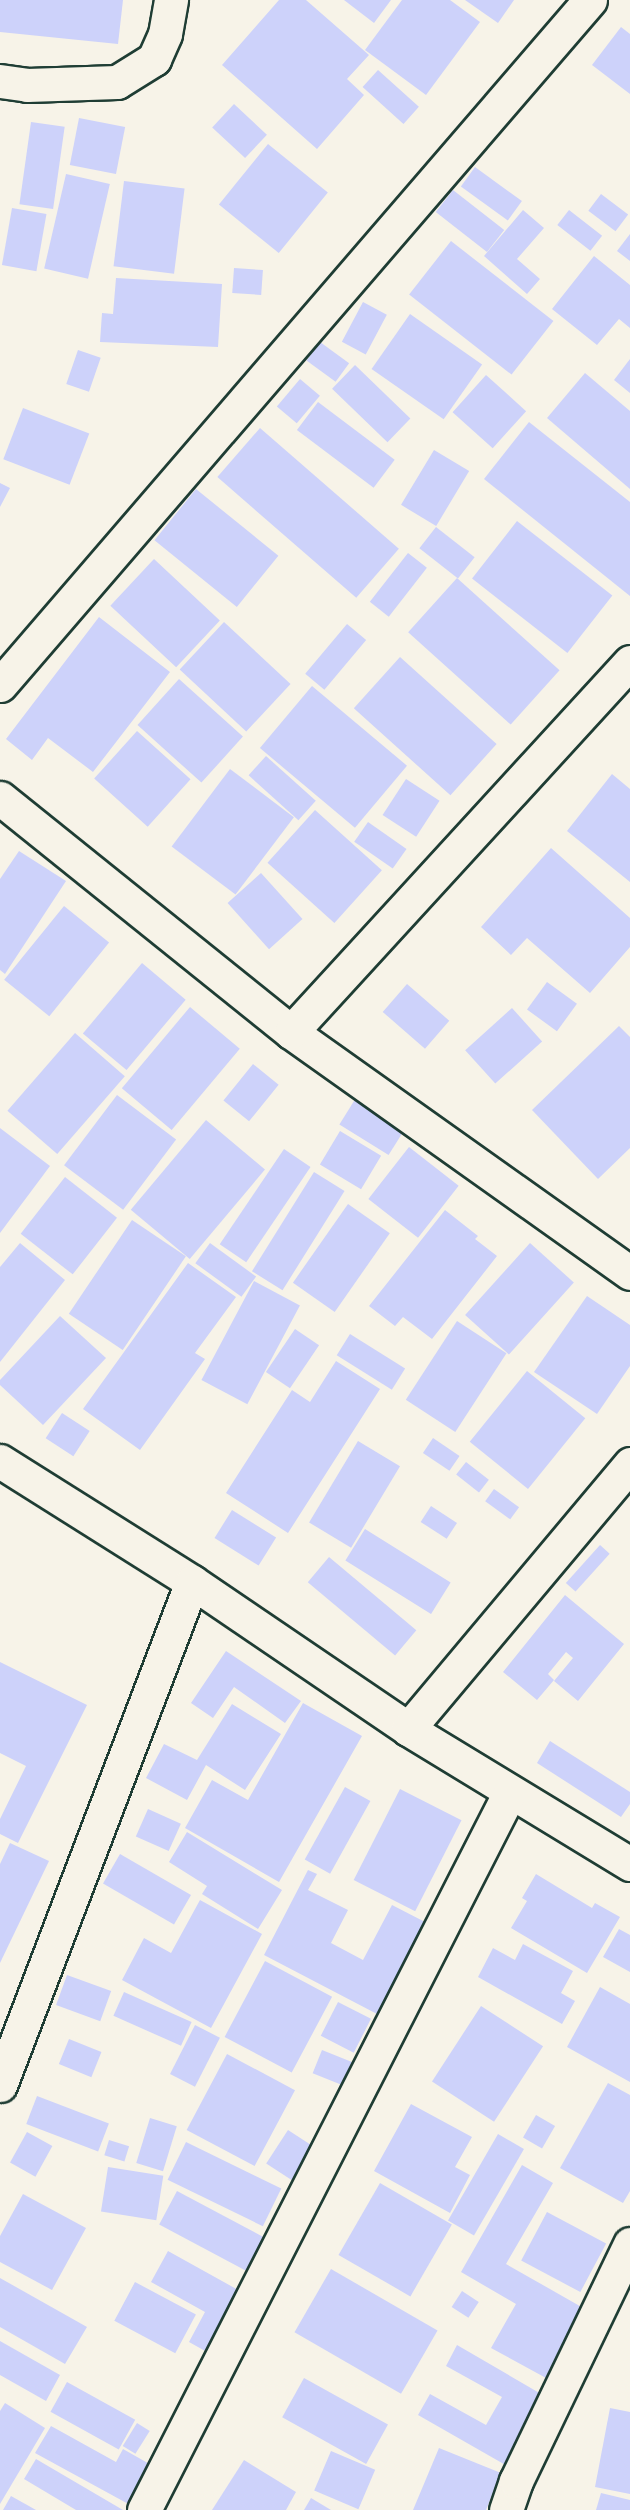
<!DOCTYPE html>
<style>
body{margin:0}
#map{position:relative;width:630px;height:2510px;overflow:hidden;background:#f7f3e8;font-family:"Indie Flower",sans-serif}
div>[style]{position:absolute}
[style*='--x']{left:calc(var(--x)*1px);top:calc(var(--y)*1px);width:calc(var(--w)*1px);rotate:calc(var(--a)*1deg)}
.building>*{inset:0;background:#cdd2fa;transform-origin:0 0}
.roads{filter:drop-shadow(2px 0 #1f3d34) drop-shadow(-2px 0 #1f3d34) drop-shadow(0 2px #1f3d34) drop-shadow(0 -2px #1f3d34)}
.street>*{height:33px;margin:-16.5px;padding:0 16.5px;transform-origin:16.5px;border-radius:16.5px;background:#f7f3e8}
span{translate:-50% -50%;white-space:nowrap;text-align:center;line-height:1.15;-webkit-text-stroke:6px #f7f3e8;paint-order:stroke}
</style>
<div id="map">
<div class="building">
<i style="clip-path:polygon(0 0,123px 0,118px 44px,0 32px)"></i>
<i style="clip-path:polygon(279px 0,306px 0,369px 55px,347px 79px,364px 95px,317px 149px,222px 65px)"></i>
<i style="clip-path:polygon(344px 0,391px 0,374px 23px)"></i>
<i style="clip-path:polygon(402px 0,450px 0,480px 22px,426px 95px,365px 50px)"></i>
<i style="clip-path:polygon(465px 0,514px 0,498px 23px)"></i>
<i style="clip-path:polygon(621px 27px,630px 34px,630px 94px,592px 65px)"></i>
<i style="left:378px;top:70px;width:55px;height:23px;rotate:42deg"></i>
<i style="left:234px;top:104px;width:45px;height:32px;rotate:43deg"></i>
<i style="left:79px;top:118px;width:47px;height:48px;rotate:11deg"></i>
<i style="left:31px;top:122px;width:34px;height:83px;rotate:8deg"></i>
<i style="left:268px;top:144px;width:77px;height:78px;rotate:39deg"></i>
<i style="left:475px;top:167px;width:58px;height:24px;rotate:36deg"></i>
<i style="left:66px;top:174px;width:45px;height:97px;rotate:13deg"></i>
<i style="left:124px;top:181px;width:61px;height:86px;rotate:7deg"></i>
<i style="left:453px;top:190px;width:65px;height:28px;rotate:38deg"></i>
<i style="left:601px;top:194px;width:34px;height:21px;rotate:37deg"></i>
<i style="left:12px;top:208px;width:35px;height:58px;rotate:10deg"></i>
<i style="clip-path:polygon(523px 210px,544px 228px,517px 259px,540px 279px,527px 294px,484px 256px)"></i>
<i style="left:569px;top:210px;width:42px;height:19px;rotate:38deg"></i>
<i style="clip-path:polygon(630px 234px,630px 261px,617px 251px)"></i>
<i style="left:451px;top:241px;width:130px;height:68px;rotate:38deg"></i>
<i style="clip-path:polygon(594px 256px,630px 285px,630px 328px,619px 319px,597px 345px,552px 309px)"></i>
<i style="left:234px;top:268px;width:29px;height:25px;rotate:4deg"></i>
<i style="clip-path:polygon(116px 278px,222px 284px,218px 347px,100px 342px,102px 313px,113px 314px)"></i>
<i style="left:363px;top:302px;width:27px;height:45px;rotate:28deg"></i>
<i style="left:410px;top:314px;width:88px;height:67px;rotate:35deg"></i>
<i style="left:320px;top:342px;width:36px;height:23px;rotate:36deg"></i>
<i style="left:78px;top:350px;width:24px;height:36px;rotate:19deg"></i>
<i style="clip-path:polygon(630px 359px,630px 393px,614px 380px)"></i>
<i style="left:355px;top:365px;width:77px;height:33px;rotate:44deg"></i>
<i style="clip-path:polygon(585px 373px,630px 411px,630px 489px,547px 418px)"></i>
<i style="left:486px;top:375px;width:54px;height:50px;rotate:42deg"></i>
<i style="left:300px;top:379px;width:26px;height:36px;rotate:40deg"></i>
<i style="left:318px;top:402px;width:96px;height:35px;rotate:37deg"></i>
<i style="left:23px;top:408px;width:71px;height:55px;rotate:21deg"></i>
<i style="clip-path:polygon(529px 422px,630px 502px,630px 596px,484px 479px)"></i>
<i style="left:260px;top:428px;width:184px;height:65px;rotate:41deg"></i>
<i style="left:434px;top:450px;width:41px;height:64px;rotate:31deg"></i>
<i style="clip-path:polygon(0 483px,10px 488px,0 507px)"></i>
<i style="left:196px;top:489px;width:106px;height:66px;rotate:39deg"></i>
<i style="left:517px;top:521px;width:121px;height:73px;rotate:38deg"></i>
<i style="left:436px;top:527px;width:49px;height:27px;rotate:38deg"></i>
<i style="left:408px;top:553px;width:24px;height:62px;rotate:38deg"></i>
<i style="left:154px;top:559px;width:90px;height:64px;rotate:43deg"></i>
<i style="left:457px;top:578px;width:138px;height:73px;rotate:42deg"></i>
<i style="clip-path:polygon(99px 617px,170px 672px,93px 772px,48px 738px,32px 760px,6px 739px)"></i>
<i style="left:224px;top:622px;width:91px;height:65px;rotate:43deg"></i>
<i style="left:347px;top:624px;width:25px;height:65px;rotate:40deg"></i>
<i style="left:400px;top:657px;width:130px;height:69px;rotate:42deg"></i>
<i style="left:179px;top:679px;width:86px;height:62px;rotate:42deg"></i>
<i style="left:312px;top:686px;width:124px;height:81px;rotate:40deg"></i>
<i style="left:137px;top:731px;width:72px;height:64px;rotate:42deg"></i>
<i style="left:266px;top:756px;width:67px;height:26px;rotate:42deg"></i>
<i style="left:230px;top:769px;width:80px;height:97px;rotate:37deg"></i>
<i style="clip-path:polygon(612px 774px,630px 789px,630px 882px,567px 831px)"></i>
<i style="left:406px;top:779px;width:40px;height:43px;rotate:33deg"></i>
<i style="left:315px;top:810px;width:90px;height:71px;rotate:42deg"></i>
<i style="left:368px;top:822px;width:47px;height:24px;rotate:35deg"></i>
<i style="clip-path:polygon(551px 848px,630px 918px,630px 947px,590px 993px,527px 938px,511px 955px,481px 927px)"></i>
<i style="clip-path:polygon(19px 851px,66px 881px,5px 974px,0 970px,0 879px)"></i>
<i style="left:261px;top:873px;width:62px;height:45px;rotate:48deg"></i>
<i style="left:64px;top:906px;width:58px;height:95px;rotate:39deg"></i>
<i style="left:142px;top:963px;width:57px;height:92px;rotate:40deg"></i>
<i style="left:547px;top:982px;width:37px;height:34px;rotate:36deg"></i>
<i style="left:407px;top:984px;width:56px;height:37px;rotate:41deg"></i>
<i style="left:190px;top:1007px;width:65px;height:106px;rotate:40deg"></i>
<i style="left:512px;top:1008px;width:45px;height:63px;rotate:48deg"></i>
<i style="clip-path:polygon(619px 1026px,630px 1037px,630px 1148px,598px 1179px,532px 1110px)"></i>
<i style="left:75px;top:1033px;width:66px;height:103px;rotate:41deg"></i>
<i style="left:253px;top:1064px;width:33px;height:47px;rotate:39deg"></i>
<i style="left:359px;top:1093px;width:58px;height:37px;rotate:32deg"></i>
<i style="left:117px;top:1095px;width:74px;height:88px;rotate:37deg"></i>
<i style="left:206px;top:1120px;width:77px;height:117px;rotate:40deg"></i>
<i style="clip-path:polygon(0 1128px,50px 1166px,0 1233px)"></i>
<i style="left:340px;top:1131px;width:48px;height:39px;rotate:31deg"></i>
<i style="left:409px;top:1147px;width:63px;height:66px;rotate:38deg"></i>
<i style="left:284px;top:1149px;width:32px;height:115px;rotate:34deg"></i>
<i style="left:314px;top:1172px;width:36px;height:117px;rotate:32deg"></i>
<i style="left:65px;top:1177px;width:66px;height:72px;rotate:38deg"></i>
<i style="left:348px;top:1204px;width:51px;height:96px;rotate:35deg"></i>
<i style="clip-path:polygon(445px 1210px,478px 1236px,475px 1239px,497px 1256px,432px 1339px,403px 1317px,395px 1326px,369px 1306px)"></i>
<i style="left:132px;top:1220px;width:65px;height:113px;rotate:34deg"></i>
<i style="clip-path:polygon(20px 1243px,65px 1280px,0 1362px,0 1267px)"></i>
<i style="left:210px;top:1243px;width:57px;height:25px;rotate:36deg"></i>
<i style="left:530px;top:1243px;width:59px;height:97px;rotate:42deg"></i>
<i style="clip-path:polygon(188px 1263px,236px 1297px,195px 1353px,205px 1359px,140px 1450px,83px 1409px)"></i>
<i style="left:254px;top:1281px;width:52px;height:112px;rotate:28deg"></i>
<i style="clip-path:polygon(587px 1296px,630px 1325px,630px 1366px,597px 1414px,534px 1372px)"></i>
<i style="clip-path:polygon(60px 1316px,106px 1358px,43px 1425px,0 1385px,0 1380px)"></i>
<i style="left:457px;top:1321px;width:59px;height:94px;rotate:33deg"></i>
<i style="left:295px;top:1329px;width:29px;height:52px;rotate:34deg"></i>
<i style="left:350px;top:1334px;width:65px;height:25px;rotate:32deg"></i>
<i style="clip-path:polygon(336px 1361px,380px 1389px,288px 1533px,226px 1493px,292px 1390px,310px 1402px)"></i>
<i style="left:527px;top:1371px;width:75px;height:91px;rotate:39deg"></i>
<i style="left:62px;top:1413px;width:33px;height:30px;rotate:33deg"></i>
<i style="left:433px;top:1438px;width:32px;height:18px;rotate:34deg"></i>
<i style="left:358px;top:1441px;width:49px;height:95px;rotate:31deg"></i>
<i style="left:466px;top:1462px;width:29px;height:16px;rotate:38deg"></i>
<i style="left:494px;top:1489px;width:31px;height:15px;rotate:36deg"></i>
<i style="left:431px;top:1506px;width:31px;height:19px;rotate:33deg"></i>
<i style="left:232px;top:1510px;width:52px;height:33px;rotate:32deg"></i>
<i style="left:365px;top:1529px;width:101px;height:37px;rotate:32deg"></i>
<i style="left:600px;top:1545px;width:13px;height:51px;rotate:42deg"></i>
<i style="left:329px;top:1557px;width:114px;height:33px;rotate:40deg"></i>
<i style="clip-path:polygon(565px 1595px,624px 1644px,578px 1701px,554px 1681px,573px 1658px,566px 1652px,548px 1674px,554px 1680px,537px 1700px,503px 1672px)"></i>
<i style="clip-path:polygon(226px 1651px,301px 1701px,285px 1723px,234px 1687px,213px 1718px,191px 1703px)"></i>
<i style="clip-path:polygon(0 1662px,87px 1705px,18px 1843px,0 1834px,0 1819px,26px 1766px,0 1753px)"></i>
<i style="clip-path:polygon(303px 1703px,362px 1736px,279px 1882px,185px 1828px,212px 1780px,248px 1800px)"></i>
<i style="clip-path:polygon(232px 1704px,281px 1734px,245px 1790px,206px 1765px,187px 1800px,146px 1778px,164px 1744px,197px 1760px)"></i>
<i style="clip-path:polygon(550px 1741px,630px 1792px,630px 1804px,621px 1817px,537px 1763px)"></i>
<i style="left:345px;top:1787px;width:29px;height:83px;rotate:29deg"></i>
<i style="left:400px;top:1789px;width:69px;height:102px;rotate:27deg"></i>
<i style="left:148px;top:1809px;width:36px;height:30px;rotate:24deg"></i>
<i style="clip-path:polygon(187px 1832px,282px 1890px,258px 1929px,202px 1894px,207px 1886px,169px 1862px)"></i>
<i style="clip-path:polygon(10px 1843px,49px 1861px,0 1963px,0 1864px)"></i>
<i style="left:120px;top:1854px;width:82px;height:34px;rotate:30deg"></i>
<i style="clip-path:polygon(308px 1870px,317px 1874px,308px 1890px,348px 1910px,331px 1943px,363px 1960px,392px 1905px,425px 1922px,377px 2014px,264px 1955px)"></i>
<i style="clip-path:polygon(536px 1874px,592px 1908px,595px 1903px,620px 1917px,587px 1973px,511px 1928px,527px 1901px,522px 1898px)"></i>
<i style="clip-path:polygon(200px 1900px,262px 1934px,211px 2028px,122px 1980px,144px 1938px,171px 1953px)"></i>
<i style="clip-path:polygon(619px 1929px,630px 1935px,630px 1972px,603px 1957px)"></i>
<i style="clip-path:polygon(523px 1944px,573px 1971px,561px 1993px,575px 2001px,562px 2024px,478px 1977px,493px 1948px,515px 1960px)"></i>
<i style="left:265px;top:1961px;width:76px;height:86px;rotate:28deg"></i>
<i style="left:67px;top:1975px;width:47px;height:32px;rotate:20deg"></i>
<i style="clip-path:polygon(600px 1987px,630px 2004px,630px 2082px,567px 2047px)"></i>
<i style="left:124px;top:1992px;width:74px;height:26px;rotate:24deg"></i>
<i style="left:338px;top:2002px;width:37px;height:38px;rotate:27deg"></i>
<i style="left:481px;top:2006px;width:74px;height:90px;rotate:33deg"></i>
<i style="left:195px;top:2025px;width:28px;height:55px;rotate:27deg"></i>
<i style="left:69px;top:2039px;width:35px;height:27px;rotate:22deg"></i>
<i style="left:322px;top:2050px;width:35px;height:25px;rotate:22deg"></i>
<i style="left:227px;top:2054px;width:77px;height:86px;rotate:28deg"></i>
<i style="clip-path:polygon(608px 2083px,630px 2095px,630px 2191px,623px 2203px,560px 2168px)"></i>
<i style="left:37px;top:2096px;width:77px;height:30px;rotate:21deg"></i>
<i style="clip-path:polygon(411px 2104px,472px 2137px,455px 2167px,470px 2175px,450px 2213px,374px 2171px)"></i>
<i style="left:536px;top:2115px;width:22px;height:26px;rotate:30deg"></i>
<i style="left:150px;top:2118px;width:28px;height:47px;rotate:17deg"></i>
<i style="left:288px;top:2130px;width:33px;height:40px;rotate:33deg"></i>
<i style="left:27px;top:2132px;width:29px;height:35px;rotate:29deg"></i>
<i style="left:498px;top:2134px;width:30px;height:100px;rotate:30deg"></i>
<i style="left:109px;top:2140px;width:21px;height:16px;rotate:17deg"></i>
<i style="left:186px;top:2142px;width:106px;height:42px;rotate:26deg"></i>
<i style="clip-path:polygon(522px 2165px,553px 2183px,506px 2264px,585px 2309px,546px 2378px,491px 2348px,516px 2304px,461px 2272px)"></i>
<i style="left:108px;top:2167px;width:56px;height:45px;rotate:9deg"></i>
<i style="left:380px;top:2183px;width:83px;height:83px;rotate:30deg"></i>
<i style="left:177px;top:2191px;width:109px;height:38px;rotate:28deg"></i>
<i style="clip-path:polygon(23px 2194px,86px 2228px,52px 2290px,0 2262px,0 2236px)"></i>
<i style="left:547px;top:2212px;width:67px;height:55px;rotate:28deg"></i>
<i style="clip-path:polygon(168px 2251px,249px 2296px,216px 2357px,189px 2342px,205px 2312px,151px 2282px)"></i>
<i style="left:331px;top:2269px;width:123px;height:73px;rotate:30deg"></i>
<i style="clip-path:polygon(0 2278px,87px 2327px,65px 2364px,0 2327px)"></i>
<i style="left:135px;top:2282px;width:69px;height:44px;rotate:28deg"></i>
<i style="left:462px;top:2291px;width:20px;height:19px;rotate:33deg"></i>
<i style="clip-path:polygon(0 2341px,60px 2375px,46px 2401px,0 2375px)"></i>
<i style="clip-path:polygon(457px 2345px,548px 2398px,509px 2467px,418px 2415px,430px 2394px,486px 2425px,502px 2397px,446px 2366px)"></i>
<i style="left:304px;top:2378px;width:96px;height:45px;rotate:29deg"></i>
<i style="left:67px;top:2382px;width:78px;height:34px;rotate:29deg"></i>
<i style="clip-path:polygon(5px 2403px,45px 2428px,0 2504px,0 2411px)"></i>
<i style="clip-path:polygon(610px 2408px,630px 2412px,630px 2494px,595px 2487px)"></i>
<i style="left:137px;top:2423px;width:15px;height:27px;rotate:32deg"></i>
<i style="clip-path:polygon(51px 2426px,116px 2462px,123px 2449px,153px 2466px,132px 2506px,35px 2453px)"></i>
<i style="clip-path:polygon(439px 2448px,501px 2473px,486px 2510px,413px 2510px)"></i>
<i style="left:331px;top:2451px;width:48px;height:43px;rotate:23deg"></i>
<i style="clip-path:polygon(36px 2459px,123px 2510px,76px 2510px,24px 2479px)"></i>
<i style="clip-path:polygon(244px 2460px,296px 2492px,286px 2510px,212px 2510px)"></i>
<i style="clip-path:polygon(601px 2493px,630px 2500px,630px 2510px,596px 2510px)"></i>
<i style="clip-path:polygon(11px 2496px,36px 2510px,3px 2510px)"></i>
<i style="clip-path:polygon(311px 2498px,331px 2510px,304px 2510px)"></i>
</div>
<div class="roads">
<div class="street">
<i style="--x:0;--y:81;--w:27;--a:8"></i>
<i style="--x:27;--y:85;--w:90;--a:-1.9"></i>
<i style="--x:117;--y:82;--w:44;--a:-31.9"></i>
<i style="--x:154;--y:59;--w:27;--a:-66"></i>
<i style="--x:165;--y:34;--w:35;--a:-80"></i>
<i style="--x:0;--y:685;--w:904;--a:-49.26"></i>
<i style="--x:0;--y:798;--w:373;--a:38.8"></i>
<i style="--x:291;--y:1032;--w:416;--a:35.4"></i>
<i style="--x:291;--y:1032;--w:502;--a:-47.5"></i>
<i style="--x:0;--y:1461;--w:227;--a:32.2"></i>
<i style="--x:192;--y:1582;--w:261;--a:34.2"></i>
<i style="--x:408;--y:1729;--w:260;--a:31.3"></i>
<i style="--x:408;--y:1729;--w:346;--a:-50"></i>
<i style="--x:0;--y:2085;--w:538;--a:-69.11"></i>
<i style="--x:144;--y:2510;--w:806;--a:-62.99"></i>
<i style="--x:506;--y:2510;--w:31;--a:-71"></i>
<i style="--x:516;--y:2481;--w:263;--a:-64.3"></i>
</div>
</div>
</div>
